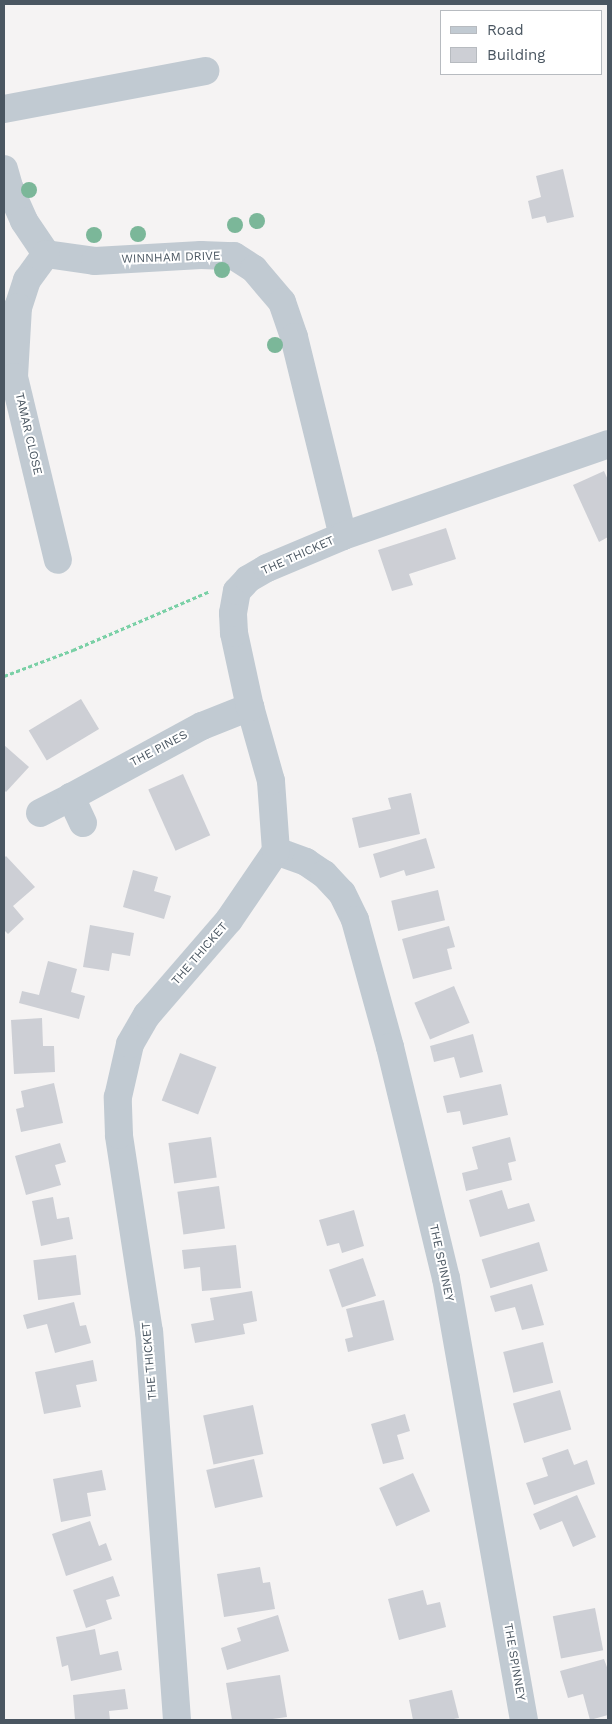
<!DOCTYPE html>
<style>
body{margin:0}
#map{position:relative;width:612px;height:1724px;overflow:hidden;background:#f5f3f3;font-family:"Work Sans",sans-serif}
div>[style]{position:absolute}
[style*='--x']{left:calc(var(--x)*1px);top:calc(var(--y)*1px);width:calc(var(--w)*1px);rotate:calc(var(--a)*1deg)}
.building>*{inset:0;background:#cdcfd5;transform-origin:0 0}
.path>*{height:3px;margin-top:-1.5px;transform-origin:0;background:repeating-linear-gradient(90deg,#7ad0a6 0 4px,transparent 0 6.5px)}
.minor>*{height:28px;margin:-14px;padding:0 14px;transform-origin:14px;border-radius:14px;background:#c1cad2}
.trees>*{width:16px;height:16px;margin:-8px;border-radius:50%;background:#7bb799}
span{translate:-50% -50%;white-space:nowrap;text-align:center;line-height:1.15;-webkit-text-stroke:4px #fff;paint-order:stroke}
.street-label{font-size:12px;color:#4a5661}
.frame{position:absolute;inset:0;border:5px solid #4a5661;pointer-events:none}
.legend{position:absolute;left:440px;top:10px;width:162px;height:65px;box-sizing:border-box;background:#fff;border:1px solid #b7bbc0;margin:0;padding:6px 9px;list-style:none;font-size:15px;color:#4a5661}
.legend li{display:flex;align-items:center;gap:10px;height:25px}
.legend b{width:25px;border:1px solid #b7bbc0}
</style>
<div id="map">
<div class="building">
<i style="clip-path:polygon(563px 169px,574px 217px,547px 223px,545px 216px,532px 219px,528px 201px,541px 197px,536px 176px)"></i>
<i style="clip-path:polygon(604px 471px,608px 480px,608px 537px,599px 542px,573px 485px)"></i>
<i style="clip-path:polygon(446px 528px,456px 559px,409px 574px,413px 585px,392px 591px,378px 550px)"></i>
<i style="left:81px;top:699px;width:35px;height:61px;rotate:59deg"></i>
<i style="clip-path:polygon(4px 745px,29px 767px,6px 792px,4px 790px)"></i>
<i style="left:183px;top:774px;width:67px;height:38px;rotate:66deg"></i>
<i style="clip-path:polygon(411px 793px,420px 834px,359px 848px,352px 818px,391px 809px,388px 798px)"></i>
<i style="clip-path:polygon(426px 838px,435px 868px,406px 876px,404px 870px,380px 878px,373px 854px)"></i>
<i style="clip-path:polygon(6px 856px,35px 887px,13px 906px,24px 919px,8px 934px,4px 930px,4px 858px)"></i>
<i style="clip-path:polygon(133px 870px,158px 877px,154px 891px,171px 896px,164px 919px,123px 907px)"></i>
<i style="left:438px;top:890px;width:31px;height:48px;rotate:77deg"></i>
<i style="clip-path:polygon(90px 925px,134px 933px,130px 956px,112px 953px,109px 971px,83px 967px)"></i>
<i style="clip-path:polygon(449px 926px,455px 947px,447px 949px,452px 969px,413px 979px,402px 939px)"></i>
<i style="clip-path:polygon(48px 961px,77px 969px,71px 992px,85px 996px,79px 1019px,19px 1003px,22px 991px,39px 995px)"></i>
<i style="left:454px;top:986px;width:40px;height:43px;rotate:67deg"></i>
<i style="clip-path:polygon(42px 1018px,43px 1046px,54px 1046px,55px 1072px,14px 1074px,11px 1020px)"></i>
<i style="clip-path:polygon(473px 1034px,483px 1072px,460px 1078px,454px 1057px,434px 1062px,430px 1046px)"></i>
<i style="left:180px;top:1053px;width:39px;height:51px;rotate:21deg"></i>
<i style="clip-path:polygon(54px 1083px,63px 1123px,21px 1132px,16px 1109px,24px 1107px,21px 1091px)"></i>
<i style="clip-path:polygon(501px 1084px,508px 1115px,463px 1125px,460px 1111px,447px 1113px,443px 1096px)"></i>
<i style="left:211px;top:1137px;width:41px;height:43px;rotate:82deg"></i>
<i style="clip-path:polygon(510px 1137px,516px 1161px,508px 1163px,512px 1180px,466px 1191px,462px 1173px,478px 1169px,472px 1147px)"></i>
<i style="clip-path:polygon(60px 1143px,66px 1162px,55px 1165px,61px 1185px,26px 1195px,15px 1156px)"></i>
<i style="left:219px;top:1186px;width:43px;height:42px;rotate:82deg"></i>
<i style="clip-path:polygon(502px 1190px,508px 1209px,529px 1203px,535px 1221px,480px 1237px,469px 1200px)"></i>
<i style="clip-path:polygon(53px 1197px,57px 1219px,69px 1217px,73px 1239px,41px 1246px,32px 1201px)"></i>
<i style="clip-path:polygon(354px 1210px,364px 1246px,342px 1253px,339px 1243px,327px 1246px,319px 1220px)"></i>
<i style="left:539px;top:1242px;width:30px;height:60px;rotate:73deg"></i>
<i style="clip-path:polygon(236px 1245px,241px 1288px,202px 1291px,200px 1267px,184px 1269px,182px 1250px)"></i>
<i style="left:76px;top:1255px;width:40px;height:43px;rotate:83deg"></i>
<i style="left:363px;top:1258px;width:40px;height:36px;rotate:71deg"></i>
<i style="clip-path:polygon(532px 1284px,544px 1325px,522px 1330px,515px 1307px,495px 1312px,490px 1296px)"></i>
<i style="clip-path:polygon(252px 1291px,257px 1321px,243px 1324px,245px 1334px,195px 1343px,191px 1324px,214px 1320px,210px 1298px)"></i>
<i style="clip-path:polygon(384px 1300px,394px 1340px,348px 1352px,345px 1339px,353px 1337px,346px 1309px)"></i>
<i style="clip-path:polygon(74px 1302px,80px 1326px,86px 1325px,91px 1343px,55px 1353px,47px 1324px,27px 1329px,23px 1315px)"></i>
<i style="left:543px;top:1342px;width:42px;height:41px;rotate:76deg"></i>
<i style="clip-path:polygon(93px 1360px,97px 1381px,76px 1385px,81px 1407px,44px 1414px,35px 1372px)"></i>
<i style="left:560px;top:1390px;width:41px;height:49px;rotate:74deg"></i>
<i style="left:253px;top:1405px;width:50px;height:51px;rotate:78deg"></i>
<i style="clip-path:polygon(405px 1414px,410px 1431px,397px 1435px,404px 1459px,383px 1464px,371px 1424px)"></i>
<i style="clip-path:polygon(568px 1449px,574px 1465px,587px 1460px,595px 1484px,534px 1505px,526px 1483px,548px 1476px,542px 1458px)"></i>
<i style="left:254px;top:1459px;width:39px;height:49px;rotate:77deg"></i>
<i style="clip-path:polygon(102px 1470px,106px 1490px,87px 1493px,91px 1516px,61px 1522px,53px 1479px)"></i>
<i style="left:413px;top:1473px;width:42px;height:37px;rotate:66deg"></i>
<i style="clip-path:polygon(577px 1495px,596px 1537px,573px 1547px,562px 1521px,540px 1530px,533px 1514px)"></i>
<i style="clip-path:polygon(90px 1521px,99px 1546px,106px 1543px,112px 1560px,66px 1576px,52px 1534px)"></i>
<i style="clip-path:polygon(260px 1567px,263px 1583px,270px 1582px,275px 1609px,224px 1617px,217px 1574px)"></i>
<i style="clip-path:polygon(113px 1576px,120px 1596px,106px 1600px,112px 1619px,86px 1628px,73px 1590px)"></i>
<i style="clip-path:polygon(423px 1590px,427px 1605px,440px 1602px,446px 1627px,399px 1640px,388px 1599px)"></i>
<i style="left:595px;top:1608px;width:43px;height:43px;rotate:79deg"></i>
<i style="clip-path:polygon(278px 1615px,289px 1651px,227px 1670px,221px 1648px,241px 1641px,237px 1628px)"></i>
<i style="clip-path:polygon(95px 1629px,100px 1655px,118px 1651px,122px 1670px,71px 1681px,68px 1665px,62px 1667px,56px 1637px)"></i>
<i style="clip-path:polygon(604px 1659px,608px 1670px,608px 1715px,590px 1720px,583px 1694px,568px 1698px,560px 1671px)"></i>
<i style="clip-path:polygon(280px 1675px,287px 1717px,265px 1720px,232px 1720px,226px 1683px)"></i>
<i style="clip-path:polygon(125px 1689px,128px 1709px,109px 1711px,110px 1720px,75px 1720px,73px 1695px)"></i>
<i style="clip-path:polygon(452px 1690px,459px 1718px,448px 1720px,413px 1720px,409px 1700px)"></i>
</div>
<div class="path">
<i style="--x:4;--y:676;--w:74;--a:-20.6"></i>
<i style="--x:73;--y:650;--w:149;--a:-23.3"></i>
</div>
<div class="minor">
<i style="--x:4;--y:109;--w:205;--a:-10.7"></i>
<i style="--x:4;--y:169;--w:19;--a:74"></i>
<i style="--x:9;--y:187;--w:37;--a:66"></i>
<i style="--x:24;--y:221;--w:40;--a:56"></i>
<i style="--x:46;--y:254;--w:49;--a:8.1"></i>
<i style="--x:95;--y:261;--w:106;--a:-3.2"></i>
<i style="--x:201;--y:255;--w:33;--a:2"></i>
<i style="--x:234;--y:256;--w:24;--a:33"></i>
<i style="--x:254;--y:269;--w:43;--a:49.7"></i>
<i style="--x:282;--y:302;--w:37;--a:71"></i>
<i style="--x:294;--y:337;--w:205;--a:76.2"></i>
<i style="--x:46;--y:254;--w:32;--a:126"></i>
<i style="--x:27;--y:280;--w:28;--a:108"></i>
<i style="--x:18;--y:307;--w:70;--a:93.3"></i>
<i style="--x:14;--y:377;--w:188;--a:76.5"></i>
<i style="--x:40;--y:813;--w:35;--a:-27"></i>
<i style="--x:83;--y:823;--w:29;--a:-115"></i>
<i style="--x:71;--y:797;--w:149;--a:-28.5"></i>
<i style="--x:202;--y:726;--w:52;--a:-21.6"></i>
<i style="--x:276;--y:851;--w:32;--a:20"></i>
<i style="--x:306;--y:862;--w:22;--a:34"></i>
<i style="--x:324;--y:874;--w:26;--a:47"></i>
<i style="--x:342;--y:893;--w:30;--a:64"></i>
<i style="--x:355;--y:920;--w:132;--a:74.6"></i>
<i style="--x:390;--y:1047;--w:238;--a:76.4"></i>
<i style="--x:446;--y:1278;--w:449;--a:80"></i>
<i style="--x:177;--y:1720;--w:389;--a:-94.1"></i>
<i style="--x:149;--y:1332;--w:199;--a:-98.7"></i>
<i style="--x:119;--y:1135;--w:38;--a:-92"></i>
<i style="--x:118;--y:1097;--w:54;--a:-77.2"></i>
<i style="--x:130;--y:1044;--w:34;--a:-60"></i>
<i style="--x:147;--y:1015;--w:125;--a:-49.2"></i>
<i style="--x:229;--y:920;--w:83;--a:-55.7"></i>
<i style="--x:276;--y:851;--w:70;--a:-94.1"></i>
<i style="--x:271;--y:781;--w:77;--a:-105.8"></i>
<i style="--x:250;--y:707;--w:76;--a:-102.2"></i>
<i style="--x:234;--y:633;--w:20;--a:-93"></i>
<i style="--x:233;--y:613;--w:22;--a:-80"></i>
<i style="--x:237;--y:591;--w:16;--a:-47"></i>
<i style="--x:248;--y:579;--w:22;--a:-30"></i>
<i style="--x:267;--y:568;--w:82;--a:-22.8"></i>
<i style="--x:343;--y:536;--w:281;--a:-19.1"></i>
</div>
<div class="trees">
<i style="left:29px;top:190px"></i>
<i style="left:257px;top:221px"></i>
<i style="left:235px;top:225px"></i>
<i style="left:138px;top:234px"></i>
<i style="left:94px;top:235px"></i>
<i style="left:222px;top:270px"></i>
<i style="left:275px;top:345px"></i>
</div>
<div class="street-label">
<span style="left:171px;top:258px;rotate:-2deg">WINNHAM DRIVE</span>
<span style="left:28px;top:434px;rotate:77deg">TAMAR CLOSE</span>
<span style="left:298px;top:556px;rotate:-24deg">THE THICKET</span>
<span style="left:159px;top:749px;rotate:-28deg">THE PINES</span>
<span style="left:200px;top:954px;rotate:-49deg">THE THICKET</span>
<span style="left:441px;top:1263px;rotate:78deg">THE SPINNEY</span>
<span style="left:150px;top:1361px;rotate:-95deg">THE THICKET</span>
<span style="left:514px;top:1662px;rotate:80deg">THE SPINNEY</span>
</div>
<div class="frame"></div>
<ul class="legend">
<li><b style="height:6px;background:#c1cad2"></b>Road</li>
<li><b style="height:14px;background:#cdcfd5"></b>Building</li>
</ul>
</div>
